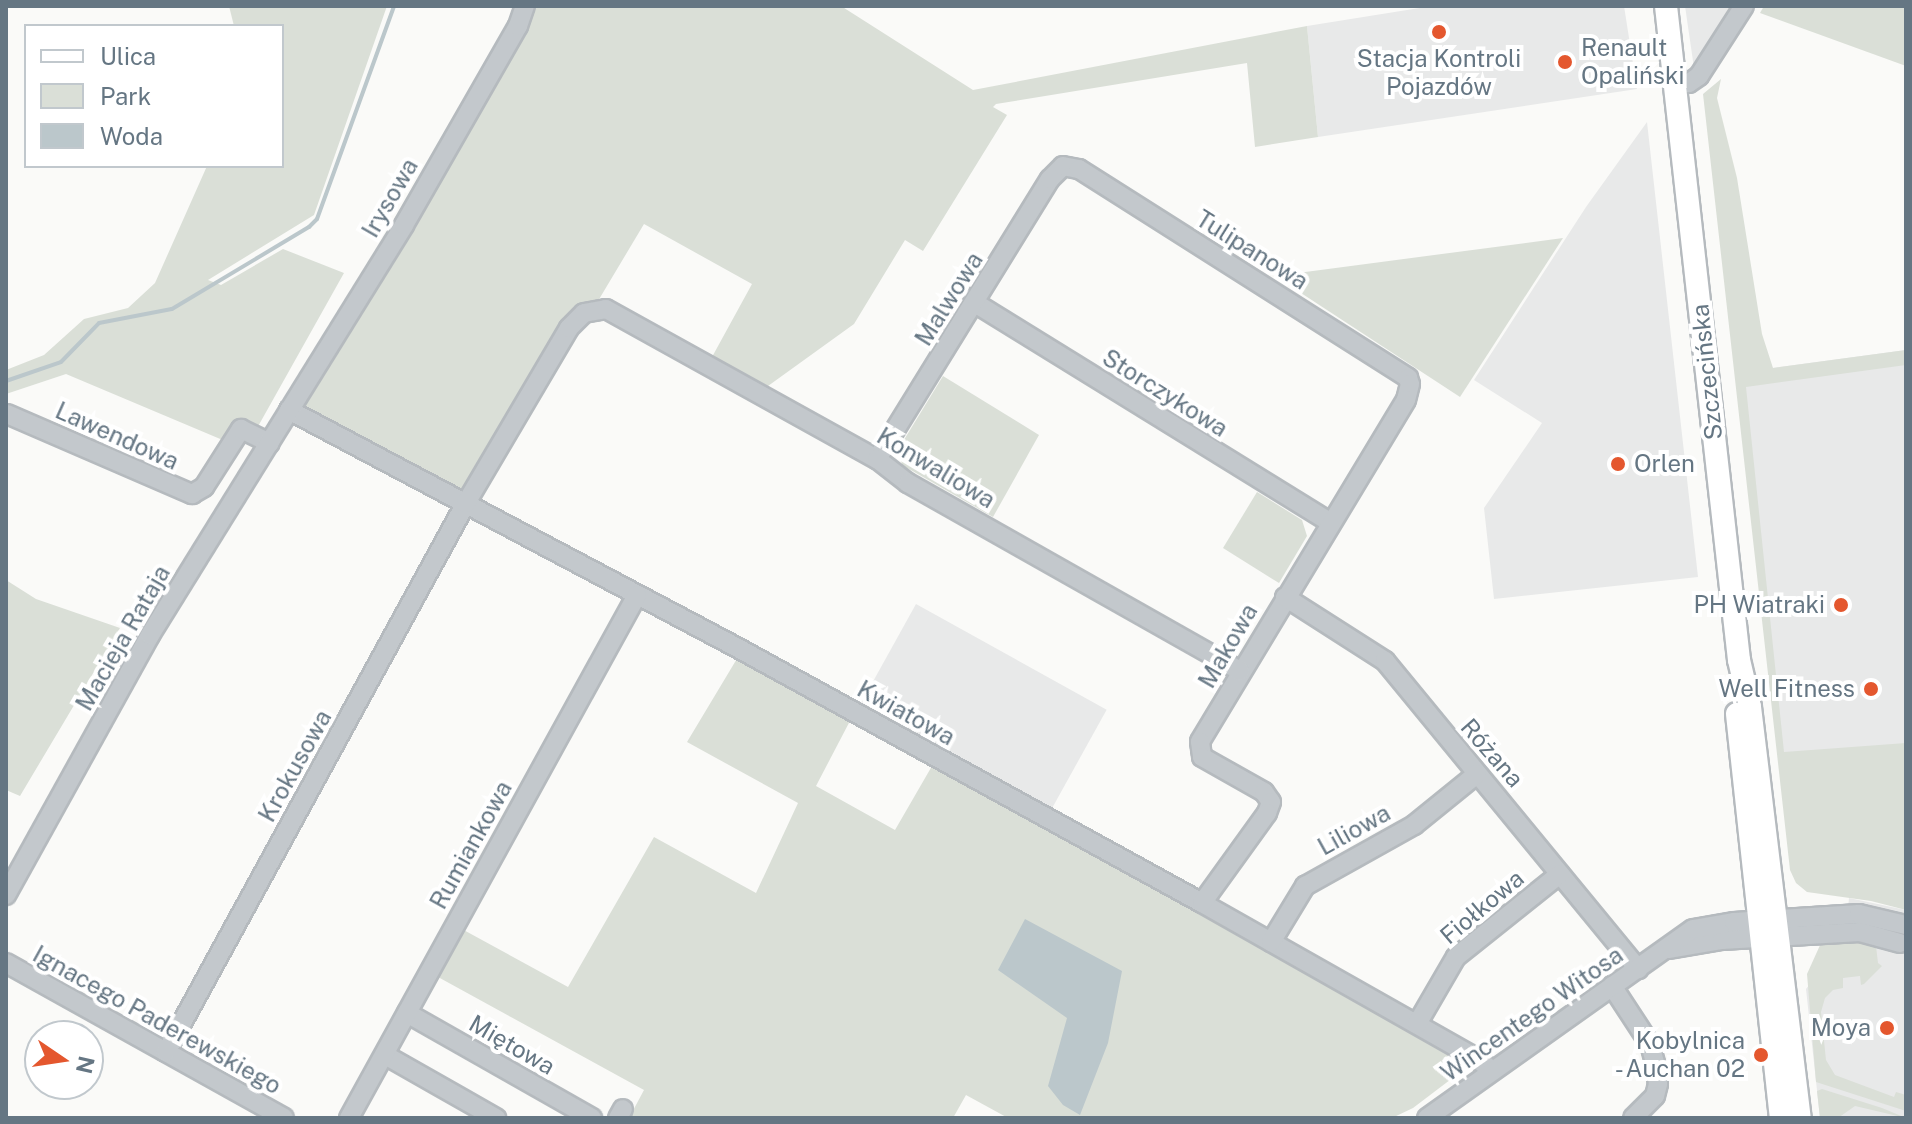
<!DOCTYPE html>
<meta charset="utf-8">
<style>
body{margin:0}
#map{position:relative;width:1912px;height:1124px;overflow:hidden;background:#fafaf8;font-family:"Public Sans",sans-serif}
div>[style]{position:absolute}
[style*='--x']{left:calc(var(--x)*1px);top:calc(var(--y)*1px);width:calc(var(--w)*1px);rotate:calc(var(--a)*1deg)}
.built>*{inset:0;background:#e8e9e9;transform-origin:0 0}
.green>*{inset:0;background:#dadfd7}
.water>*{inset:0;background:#bbc7cb}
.stream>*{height:4px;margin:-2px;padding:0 2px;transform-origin:2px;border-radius:2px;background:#bbc7cb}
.roads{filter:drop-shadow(2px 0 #b5babe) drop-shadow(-2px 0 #b5babe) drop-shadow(0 2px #b5babe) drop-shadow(0 -2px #b5babe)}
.minor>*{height:18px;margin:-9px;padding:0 9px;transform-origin:9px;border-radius:9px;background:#c3c8cc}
.major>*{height:22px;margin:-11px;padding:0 11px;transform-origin:11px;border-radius:11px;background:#fff}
.dots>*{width:22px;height:22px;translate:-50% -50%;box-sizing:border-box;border:4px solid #fff;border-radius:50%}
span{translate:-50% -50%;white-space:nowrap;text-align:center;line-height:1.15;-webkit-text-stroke:8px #fff;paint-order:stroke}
.poi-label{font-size:24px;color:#657683}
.left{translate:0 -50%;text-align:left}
.right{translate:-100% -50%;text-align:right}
.street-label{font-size:24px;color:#657683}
.frame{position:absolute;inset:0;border:8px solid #657683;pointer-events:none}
.legend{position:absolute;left:24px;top:24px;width:260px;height:144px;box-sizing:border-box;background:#fff;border:2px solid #c1c8cd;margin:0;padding:10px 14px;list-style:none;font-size:24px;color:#657683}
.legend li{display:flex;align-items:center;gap:16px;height:40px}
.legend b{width:40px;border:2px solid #c1c8cd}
.north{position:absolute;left:24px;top:1020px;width:80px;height:80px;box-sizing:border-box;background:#fff;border:2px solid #c1c8cd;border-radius:50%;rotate:103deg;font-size:22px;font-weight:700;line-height:32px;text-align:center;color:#657683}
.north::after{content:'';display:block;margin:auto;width:28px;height:36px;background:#e4572e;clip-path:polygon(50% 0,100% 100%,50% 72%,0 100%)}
</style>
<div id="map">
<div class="built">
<i style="clip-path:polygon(1432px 6px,1624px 6px,1637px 89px,1318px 137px,1307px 26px)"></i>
<i style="clip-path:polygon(1685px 6px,1730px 6px,1694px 68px)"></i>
<i style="clip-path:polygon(1647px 122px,1698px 577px,1494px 599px,1484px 508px,1542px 423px,1474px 380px,1586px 207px)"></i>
<i style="clip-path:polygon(1906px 350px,1906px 762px,1789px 851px,1736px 373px)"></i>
<i style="left:916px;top:604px;width:218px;height:117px;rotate:29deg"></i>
<i style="clip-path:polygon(1849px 898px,1906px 910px,1906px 1118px,1820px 1118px,1806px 989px,1845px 939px)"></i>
</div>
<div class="green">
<i style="clip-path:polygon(229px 6px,387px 6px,314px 215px,208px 280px,221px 285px,283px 249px,344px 273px,256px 430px,237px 420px,225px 441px,66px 374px,6px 394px,6px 370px,44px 355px,84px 319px,128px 308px,155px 283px,207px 166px,282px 166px,282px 26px,234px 26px)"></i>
<i style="clip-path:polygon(535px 6px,841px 6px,973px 90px,1307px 26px,1318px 137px,1255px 147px,1247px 63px,996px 104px,993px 107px,1007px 115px,923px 251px,905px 240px,854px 324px,768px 386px,712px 357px,752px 284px,644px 224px,598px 301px,580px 306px,565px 319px,465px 495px,301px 409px,521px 41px)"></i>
<i style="clip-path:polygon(1764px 6px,1906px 6px,1906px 66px,1760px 13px)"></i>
<i style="clip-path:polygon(1721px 79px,1717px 98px,1737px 178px,1762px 334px,1773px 368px,1906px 350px,1906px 365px,1746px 387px,1784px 752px,1906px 743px,1906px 910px,1871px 901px,1807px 892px,1796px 883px,1790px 870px,1703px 94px)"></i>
<i style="clip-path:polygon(1563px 238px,1460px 397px,1275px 276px)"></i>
<i style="clip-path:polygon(943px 376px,1039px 435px,993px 517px,902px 465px,899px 448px)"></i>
<i style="clip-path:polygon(1257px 492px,1302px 520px,1307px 536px,1279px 583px,1223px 548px)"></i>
<i style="clip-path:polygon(6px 580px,36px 599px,120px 628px,20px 796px,6px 790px)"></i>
<i style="clip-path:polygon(738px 657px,851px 719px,816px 786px,895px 830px,932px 766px,1194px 910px,1207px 913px,1471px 1064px,1413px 1108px,1392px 1118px,1008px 1118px,966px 1095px,953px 1118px,629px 1118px,644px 1090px,438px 977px,460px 928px,568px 987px,654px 837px,756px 893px,798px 803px,687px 742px)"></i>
<i style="clip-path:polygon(1856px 940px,1876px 946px,1878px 963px,1882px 966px,1864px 984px,1861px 985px,1860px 976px,1843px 978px,1843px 988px,1833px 990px,1825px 998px,1821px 1012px,1826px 1060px,1835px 1075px,1894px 1097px,1896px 1092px,1906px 1095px,1906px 1111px,1816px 1082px,1807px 974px,1821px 943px)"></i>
<i style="clip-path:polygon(1822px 1089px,1882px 1108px,1906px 1118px,1855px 1106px,1838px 1118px,1820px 1118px,1817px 1091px)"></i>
</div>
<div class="water">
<i style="clip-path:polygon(1025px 919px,1122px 971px,1108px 1043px,1080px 1115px,1063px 1105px,1048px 1086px,1067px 1018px,998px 970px)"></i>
</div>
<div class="stream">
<i style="--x:6;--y:381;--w:58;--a:-19.1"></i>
<i style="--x:61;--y:362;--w:54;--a:-45.7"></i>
<i style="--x:99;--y:323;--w:74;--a:-10.9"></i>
<i style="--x:172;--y:309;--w:160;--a:-30.9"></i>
<i style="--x:309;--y:227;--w:11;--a:-45"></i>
<i style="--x:317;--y:219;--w:226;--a:-70.1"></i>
</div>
<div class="roads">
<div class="minor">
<i style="--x:1674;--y:85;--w:15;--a:-8"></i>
<i style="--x:1689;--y:83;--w:12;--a:-35"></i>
<i style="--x:1699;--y:76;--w:83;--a:-57.3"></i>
<i style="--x:975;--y:303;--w:417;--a:31.7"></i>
<i style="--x:289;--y:410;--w:506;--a:27.93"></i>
<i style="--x:736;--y:647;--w:532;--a:28.78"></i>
<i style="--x:1202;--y:903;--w:318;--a:29.5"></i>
<i style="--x:1479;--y:1060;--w:17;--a:40"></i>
<i style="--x:7;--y:414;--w:202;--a:23.4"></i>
<i style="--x:192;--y:494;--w:14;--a:-30"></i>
<i style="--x:204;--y:487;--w:69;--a:-57.5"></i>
<i style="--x:241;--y:429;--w:32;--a:26"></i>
<i style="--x:877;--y:459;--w:329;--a:-58.3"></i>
<i style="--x:1050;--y:179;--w:18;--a:-45"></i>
<i style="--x:1063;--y:166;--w:16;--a:11"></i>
<i style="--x:1079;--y:169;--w:390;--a:32.4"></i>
<i style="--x:1408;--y:378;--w:6;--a:72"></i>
<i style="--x:1410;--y:384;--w:16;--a:104"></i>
<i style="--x:1406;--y:400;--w:399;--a:121.1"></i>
<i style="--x:1200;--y:742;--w:15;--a:82"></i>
<i style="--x:1202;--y:757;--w:71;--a:29.4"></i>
<i style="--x:1264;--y:792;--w:12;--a:55"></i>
<i style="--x:1271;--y:802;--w:12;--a:110"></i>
<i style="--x:1267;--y:813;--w:111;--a:125.8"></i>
<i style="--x:1285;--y:597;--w:119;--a:32.6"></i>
<i style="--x:1385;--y:661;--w:399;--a:50.6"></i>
<i style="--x:6;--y:895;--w:297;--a:-61"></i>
<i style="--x:150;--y:635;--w:482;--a:-58.2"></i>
<i style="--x:404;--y:225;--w:229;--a:-60.2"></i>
<i style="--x:518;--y:26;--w:21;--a:-71"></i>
<i style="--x:1271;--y:942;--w:66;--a:-58.7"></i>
<i style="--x:1305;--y:886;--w:125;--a:-29.2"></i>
<i style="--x:1414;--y:825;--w:81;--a:-39"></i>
<i style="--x:1668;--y:949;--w:55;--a:-9.5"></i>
<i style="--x:1722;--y:940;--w:138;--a:-3.3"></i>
<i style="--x:1860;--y:932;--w:41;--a:15.4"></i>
<i style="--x:6;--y:963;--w:318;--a:29.1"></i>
<i style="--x:1612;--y:986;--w:69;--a:56.8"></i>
<i style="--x:1650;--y:1044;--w:20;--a:75"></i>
<i style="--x:1655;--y:1063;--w:21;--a:82"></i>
<i style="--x:1658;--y:1084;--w:12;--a:104"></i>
<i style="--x:1655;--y:1096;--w:31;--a:135"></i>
<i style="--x:407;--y:1013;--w:213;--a:29.6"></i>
<i style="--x:1417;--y:1024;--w:78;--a:-59.8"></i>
<i style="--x:1456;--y:957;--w:133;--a:-38.6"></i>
<i style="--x:166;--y:1052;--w:626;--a:-61.35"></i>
<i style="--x:466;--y:503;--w:203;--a:-59.5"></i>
<i style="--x:569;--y:328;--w:21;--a:-45"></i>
<i style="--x:584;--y:313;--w:22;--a:-10"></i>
<i style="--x:606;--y:309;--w:310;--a:29"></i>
<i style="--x:877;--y:459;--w:39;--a:38"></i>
<i style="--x:908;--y:483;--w:382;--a:29.5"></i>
<i style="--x:385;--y:1055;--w:128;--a:29.6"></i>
<i style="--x:349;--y:1118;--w:597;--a:-61.16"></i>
<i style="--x:618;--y:1118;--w:10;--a:-61"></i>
<i style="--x:1427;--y:1118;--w:326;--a:-35.4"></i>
<i style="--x:1693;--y:929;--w:42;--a:-9.7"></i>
<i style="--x:1734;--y:922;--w:125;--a:-3.7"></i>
<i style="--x:1859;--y:914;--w:48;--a:13.2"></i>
</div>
<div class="major">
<i style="--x:1666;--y:6;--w:658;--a:83.63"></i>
<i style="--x:1739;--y:660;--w:48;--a:76.8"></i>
<i style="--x:1750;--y:707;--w:414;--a:83.1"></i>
<i style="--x:1737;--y:714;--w:406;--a:83.8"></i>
</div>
</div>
<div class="dots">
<i style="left:1439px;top:32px;background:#e4572e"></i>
<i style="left:1565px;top:62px;background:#e4572e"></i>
<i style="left:1618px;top:464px;background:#e4572e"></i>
<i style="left:1841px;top:605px;background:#e4572e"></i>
<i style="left:1871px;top:689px;background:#e4572e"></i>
<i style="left:1887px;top:1028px;background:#e4572e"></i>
<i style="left:1761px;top:1055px;background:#e4572e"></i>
</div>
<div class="poi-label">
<span class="left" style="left:1581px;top:62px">Renault<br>Opaliński</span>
<span style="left:1439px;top:73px">Stacja Kontroli<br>Pojazdów</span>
<span class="left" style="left:1634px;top:464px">Orlen</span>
<span class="right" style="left:1825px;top:605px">PH Wiatraki</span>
<span class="right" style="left:1855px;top:689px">Well Fitness</span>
<span class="right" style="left:1871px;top:1028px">Moya</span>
<span class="right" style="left:1745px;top:1055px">Kobylnica<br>- Auchan 02</span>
</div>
<div class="street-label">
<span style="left:390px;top:198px;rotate:-60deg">Irysowa</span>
<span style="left:1252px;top:250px;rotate:32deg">Tulipanowa</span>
<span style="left:949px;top:299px;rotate:-58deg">Malwowa</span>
<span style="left:1707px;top:372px;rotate:-96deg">Szczecińska</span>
<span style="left:1165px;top:393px;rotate:32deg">Storczykowa</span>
<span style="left:117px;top:436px;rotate:24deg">Lawendowa</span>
<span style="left:936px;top:468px;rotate:31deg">Konwaliowa</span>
<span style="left:123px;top:638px;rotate:-60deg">Macieja Rataja</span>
<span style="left:1228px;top:646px;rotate:-60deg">Makowa</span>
<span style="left:906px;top:713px;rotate:29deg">Kwiatowa</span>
<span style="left:1492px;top:753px;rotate:49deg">Różana</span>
<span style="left:295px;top:766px;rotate:-61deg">Krokusowa</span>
<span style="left:1354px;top:830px;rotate:-29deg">Liliowa</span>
<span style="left:471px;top:845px;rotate:-61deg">Rumiankowa</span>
<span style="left:1482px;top:907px;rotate:-40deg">Fiołkowa</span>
<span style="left:1532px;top:1014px;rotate:-35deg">Wincentego Witosa</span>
<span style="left:157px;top:1020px;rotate:29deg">Ignacego Paderewskiego</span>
<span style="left:512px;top:1045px;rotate:30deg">Miętowa</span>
</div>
<div class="frame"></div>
<ul class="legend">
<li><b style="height:10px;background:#fff"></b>Ulica</li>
<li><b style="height:22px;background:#dadfd7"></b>Park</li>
<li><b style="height:22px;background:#bbc7cb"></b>Woda</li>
</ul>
<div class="north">N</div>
</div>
